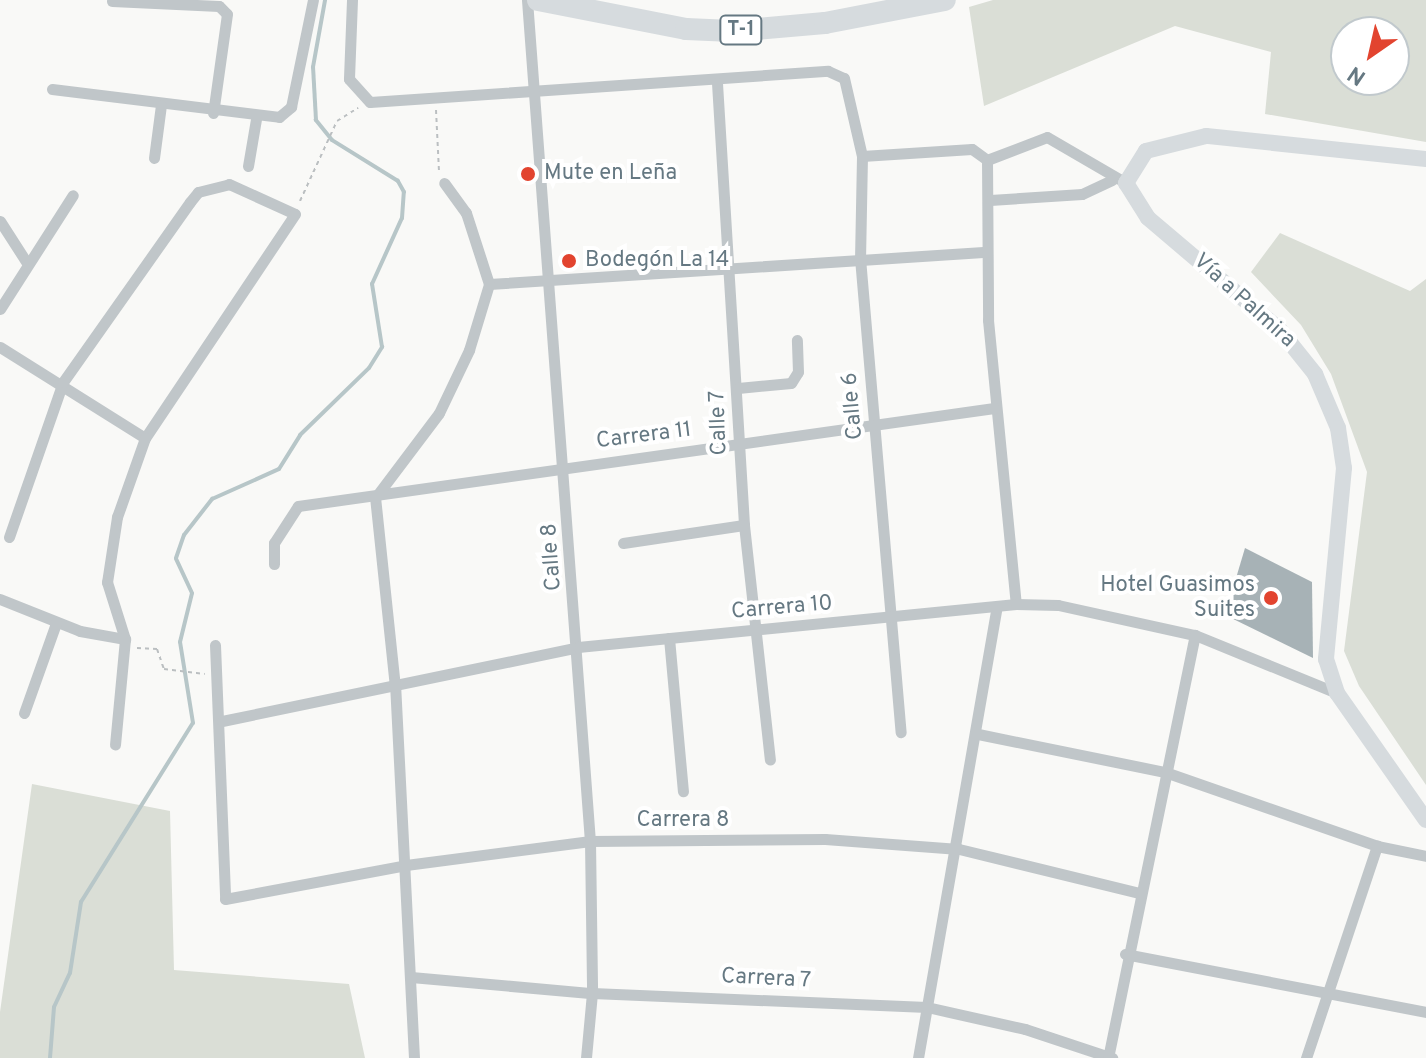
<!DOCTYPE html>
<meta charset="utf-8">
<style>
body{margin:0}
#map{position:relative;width:1426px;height:1058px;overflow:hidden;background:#f9f9f7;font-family:Overpass,sans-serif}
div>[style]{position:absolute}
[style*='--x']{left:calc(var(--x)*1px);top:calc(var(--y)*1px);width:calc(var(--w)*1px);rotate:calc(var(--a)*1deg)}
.green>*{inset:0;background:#daded6}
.stream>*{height:4px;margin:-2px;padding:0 2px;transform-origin:2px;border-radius:2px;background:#b7c6c8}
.building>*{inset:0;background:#a7b2b6}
.path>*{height:2px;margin-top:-1px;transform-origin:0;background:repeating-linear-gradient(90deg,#bbbfc1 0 4px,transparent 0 8px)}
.street>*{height:11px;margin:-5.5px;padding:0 5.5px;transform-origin:5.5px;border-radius:5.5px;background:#c0c6c9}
.secondary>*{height:16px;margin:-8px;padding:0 8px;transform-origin:8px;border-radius:8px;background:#d6dbde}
.highway>*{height:22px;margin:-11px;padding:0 11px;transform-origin:11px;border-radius:11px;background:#d6dbde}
.dots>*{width:22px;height:22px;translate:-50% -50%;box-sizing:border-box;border:4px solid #fff;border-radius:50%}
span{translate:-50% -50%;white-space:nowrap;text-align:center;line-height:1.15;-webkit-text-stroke:8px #fff;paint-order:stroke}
.shield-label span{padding:2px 6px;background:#fff;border:2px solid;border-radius:6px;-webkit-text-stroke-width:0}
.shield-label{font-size:20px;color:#657882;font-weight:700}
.poi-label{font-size:22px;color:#657882}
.left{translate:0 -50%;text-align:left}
.right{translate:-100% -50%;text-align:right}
.street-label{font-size:22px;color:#657882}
.north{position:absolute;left:1330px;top:16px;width:80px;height:80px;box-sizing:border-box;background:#fff;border:2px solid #c1c9cd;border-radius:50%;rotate:214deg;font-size:22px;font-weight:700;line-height:32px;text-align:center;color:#657882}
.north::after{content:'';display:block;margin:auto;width:28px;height:36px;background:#e2442f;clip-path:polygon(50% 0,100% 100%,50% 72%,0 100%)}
</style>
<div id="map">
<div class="green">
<i style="clip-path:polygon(evenodd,993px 0,1426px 0,1426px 142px,1265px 114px,1271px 52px,1175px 26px,984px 106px,969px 7px,993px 0,1394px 32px,1394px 80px,1346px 80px,1346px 32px,1394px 32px)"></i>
<i style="clip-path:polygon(1280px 233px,1410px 291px,1426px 279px,1426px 785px,1359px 686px,1344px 651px,1367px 472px,1331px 374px,1301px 325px,1251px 272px)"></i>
<i style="clip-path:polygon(32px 784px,170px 811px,174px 970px,349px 984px,365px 1058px,0 1058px,0 1012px)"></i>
</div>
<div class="stream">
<i style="--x:50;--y:1058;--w:51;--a:-85.5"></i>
<i style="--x:54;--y:1007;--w:38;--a:-65"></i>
<i style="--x:70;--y:973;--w:72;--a:-81.2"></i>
<i style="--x:81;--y:902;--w:211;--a:-58"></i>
<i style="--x:193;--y:723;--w:82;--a:-99.1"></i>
<i style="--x:180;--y:642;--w:50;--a:-76.2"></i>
<i style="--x:192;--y:593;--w:38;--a:-115"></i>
<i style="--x:176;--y:558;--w:24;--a:-71"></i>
<i style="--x:184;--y:535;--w:46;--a:-52.1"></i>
<i style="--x:212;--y:499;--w:73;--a:-24.1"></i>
<i style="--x:279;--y:469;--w:40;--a:-58"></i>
<i style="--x:300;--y:435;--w:96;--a:-44.2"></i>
<i style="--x:369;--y:368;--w:25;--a:-58"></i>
<i style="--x:382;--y:347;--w:64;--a:-99"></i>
<i style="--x:372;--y:284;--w:72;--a:-65.6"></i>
<i style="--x:402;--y:218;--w:26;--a:-86"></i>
<i style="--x:404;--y:192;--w:13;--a:-119"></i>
<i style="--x:398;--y:181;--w:78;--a:-148.2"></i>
<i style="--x:332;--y:140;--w:26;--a:-129"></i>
<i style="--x:316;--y:120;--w:53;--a:-93.2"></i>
<i style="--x:313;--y:67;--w:68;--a:-79.8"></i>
</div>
<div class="building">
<i style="clip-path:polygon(1245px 548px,1312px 582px,1313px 658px,1225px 615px)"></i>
</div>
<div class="path">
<i style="--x:436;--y:110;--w:61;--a:87.2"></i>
<i style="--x:300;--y:201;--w:88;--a:-65.2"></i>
<i style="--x:337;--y:121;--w:25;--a:-32"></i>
<i style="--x:137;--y:648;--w:20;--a:3"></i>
<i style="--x:157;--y:649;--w:21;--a:71"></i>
<i style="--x:164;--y:669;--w:41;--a:7"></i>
</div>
<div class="street">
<i style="--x:352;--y:0;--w:79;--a:92.2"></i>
<i style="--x:349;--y:79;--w:31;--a:48"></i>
<i style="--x:370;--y:102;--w:459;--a:-3.9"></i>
<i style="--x:828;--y:71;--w:17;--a:24"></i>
<i style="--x:844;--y:78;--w:80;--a:77"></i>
<i style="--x:862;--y:156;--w:102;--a:91.1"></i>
<i style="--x:860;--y:258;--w:476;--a:85.1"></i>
<i style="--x:527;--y:0;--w:843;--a:85.72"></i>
<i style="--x:590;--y:841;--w:152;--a:89.2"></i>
<i style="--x:592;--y:993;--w:65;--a:95.3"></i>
<i style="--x:112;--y:1;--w:107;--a:2.7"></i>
<i style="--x:219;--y:6;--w:11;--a:45"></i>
<i style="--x:227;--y:14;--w:100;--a:98"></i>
<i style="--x:717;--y:83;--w:443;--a:86.5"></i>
<i style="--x:744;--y:525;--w:236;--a:83.7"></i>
<i style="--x:52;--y:89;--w:229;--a:7"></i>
<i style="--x:279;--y:117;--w:16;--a:-40"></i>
<i style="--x:291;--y:107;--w:109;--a:-78.4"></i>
<i style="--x:862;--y:156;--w:110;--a:-3.6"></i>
<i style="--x:972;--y:149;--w:19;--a:36"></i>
<i style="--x:154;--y:158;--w:53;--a:-82.5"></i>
<i style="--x:987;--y:160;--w:160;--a:89.6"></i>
<i style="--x:988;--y:320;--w:285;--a:84.4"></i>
<i style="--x:987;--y:160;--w:64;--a:-21"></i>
<i style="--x:1047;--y:137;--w:91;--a:30.2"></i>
<i style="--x:248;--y:166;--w:48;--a:-80.3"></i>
<i style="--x:990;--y:200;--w:92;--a:-3.7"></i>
<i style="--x:1082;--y:194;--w:33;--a:-25"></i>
<i style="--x:0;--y:221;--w:50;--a:57.3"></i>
<i style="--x:489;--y:284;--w:499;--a:-3.7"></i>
<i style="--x:0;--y:309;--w:135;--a:-57.4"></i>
<i style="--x:0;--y:347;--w:171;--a:32.1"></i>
<i style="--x:738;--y:388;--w:53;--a:-5.4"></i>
<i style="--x:791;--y:383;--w:13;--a:-58"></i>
<i style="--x:798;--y:372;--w:32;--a:-92"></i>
<i style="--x:9;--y:537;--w:164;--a:-70.8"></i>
<i style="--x:63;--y:382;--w:220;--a:-54.8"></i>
<i style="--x:190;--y:202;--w:13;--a:-51"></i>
<i style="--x:198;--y:192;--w:32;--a:-14"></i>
<i style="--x:229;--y:184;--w:72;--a:24.4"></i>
<i style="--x:295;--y:214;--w:270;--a:123.8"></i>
<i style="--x:145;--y:438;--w:84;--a:109.5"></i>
<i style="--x:117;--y:517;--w:66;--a:98.7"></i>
<i style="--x:107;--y:582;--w:60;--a:72.5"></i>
<i style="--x:125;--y:639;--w:106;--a:95.4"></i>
<i style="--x:623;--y:543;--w:122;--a:-8.5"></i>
<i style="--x:274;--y:564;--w:21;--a:-90"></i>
<i style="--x:274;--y:543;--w:44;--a:-57"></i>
<i style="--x:298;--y:506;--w:703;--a:-8.01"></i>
<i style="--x:0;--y:599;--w:86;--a:21.8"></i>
<i style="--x:80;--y:631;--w:46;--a:10.1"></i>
<i style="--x:669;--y:638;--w:154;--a:84.8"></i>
<i style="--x:215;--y:645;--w:254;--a:87.7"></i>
<i style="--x:225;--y:899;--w:184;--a:-10.6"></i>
<i style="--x:406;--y:865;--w:186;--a:-7.4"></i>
<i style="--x:590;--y:841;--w:235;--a:-0.5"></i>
<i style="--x:825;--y:839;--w:134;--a:4.3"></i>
<i style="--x:959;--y:849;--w:185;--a:13.7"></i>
<i style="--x:24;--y:713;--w:96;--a:-70.4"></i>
<i style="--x:222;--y:721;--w:364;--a:-11.7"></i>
<i style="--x:578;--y:647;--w:440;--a:-5.6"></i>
<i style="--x:1016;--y:604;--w:42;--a:1.4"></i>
<i style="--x:1058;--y:605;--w:140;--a:12.4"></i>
<i style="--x:1195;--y:635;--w:153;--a:22.2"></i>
<i style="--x:978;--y:734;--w:191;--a:11.5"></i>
<i style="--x:1165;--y:772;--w:225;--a:19.2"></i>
<i style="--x:1377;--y:846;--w:50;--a:11.5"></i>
<i style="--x:1125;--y:954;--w:307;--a:10.9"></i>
<i style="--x:411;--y:977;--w:182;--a:5.1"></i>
<i style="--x:592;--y:993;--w:335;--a:2.4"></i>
<i style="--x:927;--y:1007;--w:100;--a:12.7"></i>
<i style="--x:1025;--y:1029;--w:92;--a:18.4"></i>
<i style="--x:414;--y:1058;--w:371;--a:-92.9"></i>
<i style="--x:395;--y:687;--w:190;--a:-96"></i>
<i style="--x:375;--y:498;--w:106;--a:-53"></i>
<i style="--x:439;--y:413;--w:70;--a:-64.5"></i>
<i style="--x:469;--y:350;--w:69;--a:-73.1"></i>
<i style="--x:489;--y:284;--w:75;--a:-107.9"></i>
<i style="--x:466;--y:213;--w:37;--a:-126"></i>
<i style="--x:918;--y:1058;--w:458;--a:-80.1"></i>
<i style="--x:1108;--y:1058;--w:432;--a:-78.4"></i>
<i style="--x:1306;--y:1058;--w:224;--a:-71.5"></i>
</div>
<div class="secondary">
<i style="--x:1426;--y:159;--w:221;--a:-174"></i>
<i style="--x:1206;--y:136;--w:62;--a:166"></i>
<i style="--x:1146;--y:151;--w:38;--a:122"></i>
<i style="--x:1126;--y:183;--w:41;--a:57.8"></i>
<i style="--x:1148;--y:218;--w:172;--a:40.3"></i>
<i style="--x:1279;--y:329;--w:58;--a:51.3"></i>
<i style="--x:1315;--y:374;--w:59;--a:66.9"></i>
<i style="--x:1338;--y:428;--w:40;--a:81.5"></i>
<i style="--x:1344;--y:468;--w:192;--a:95.4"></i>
<i style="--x:1326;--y:659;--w:36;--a:72"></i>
<i style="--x:1337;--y:693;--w:155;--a:55"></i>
</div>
<div class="highway">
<i style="--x:538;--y:0;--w:151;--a:11.1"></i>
<i style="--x:686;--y:29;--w:46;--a:2.5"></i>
<i style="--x:732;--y:31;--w:93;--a:-4.9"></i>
<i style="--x:825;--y:23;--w:122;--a:-10.9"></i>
</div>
<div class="dots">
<i style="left:528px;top:174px;background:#e2442f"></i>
<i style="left:569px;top:261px;background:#e2442f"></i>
<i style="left:1271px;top:598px;background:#e2442f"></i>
</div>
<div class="shield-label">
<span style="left:741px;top:30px">T-1</span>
</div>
<div class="poi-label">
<span class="left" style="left:544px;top:174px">Mute en Leña</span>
<span class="left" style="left:585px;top:261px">Bodegón La 14</span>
<span class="right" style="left:1255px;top:598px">Hotel Guasimos<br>Suites</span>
</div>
<div class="street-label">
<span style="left:1244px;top:301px;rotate:42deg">Vía a Palmira</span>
<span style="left:853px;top:406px;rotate:-95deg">Calle 6</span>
<span style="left:719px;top:423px;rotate:-92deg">Calle 7</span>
<span style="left:644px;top:436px;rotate:-7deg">Carrera 11</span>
<span style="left:552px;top:557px;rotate:-94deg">Calle 8</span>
<span style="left:782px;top:608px;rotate:-5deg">Carrera 10</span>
<span style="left:683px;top:821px">Carrera 8</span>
<span style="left:766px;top:979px;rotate:3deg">Carrera 7</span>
</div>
<div class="north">N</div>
</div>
